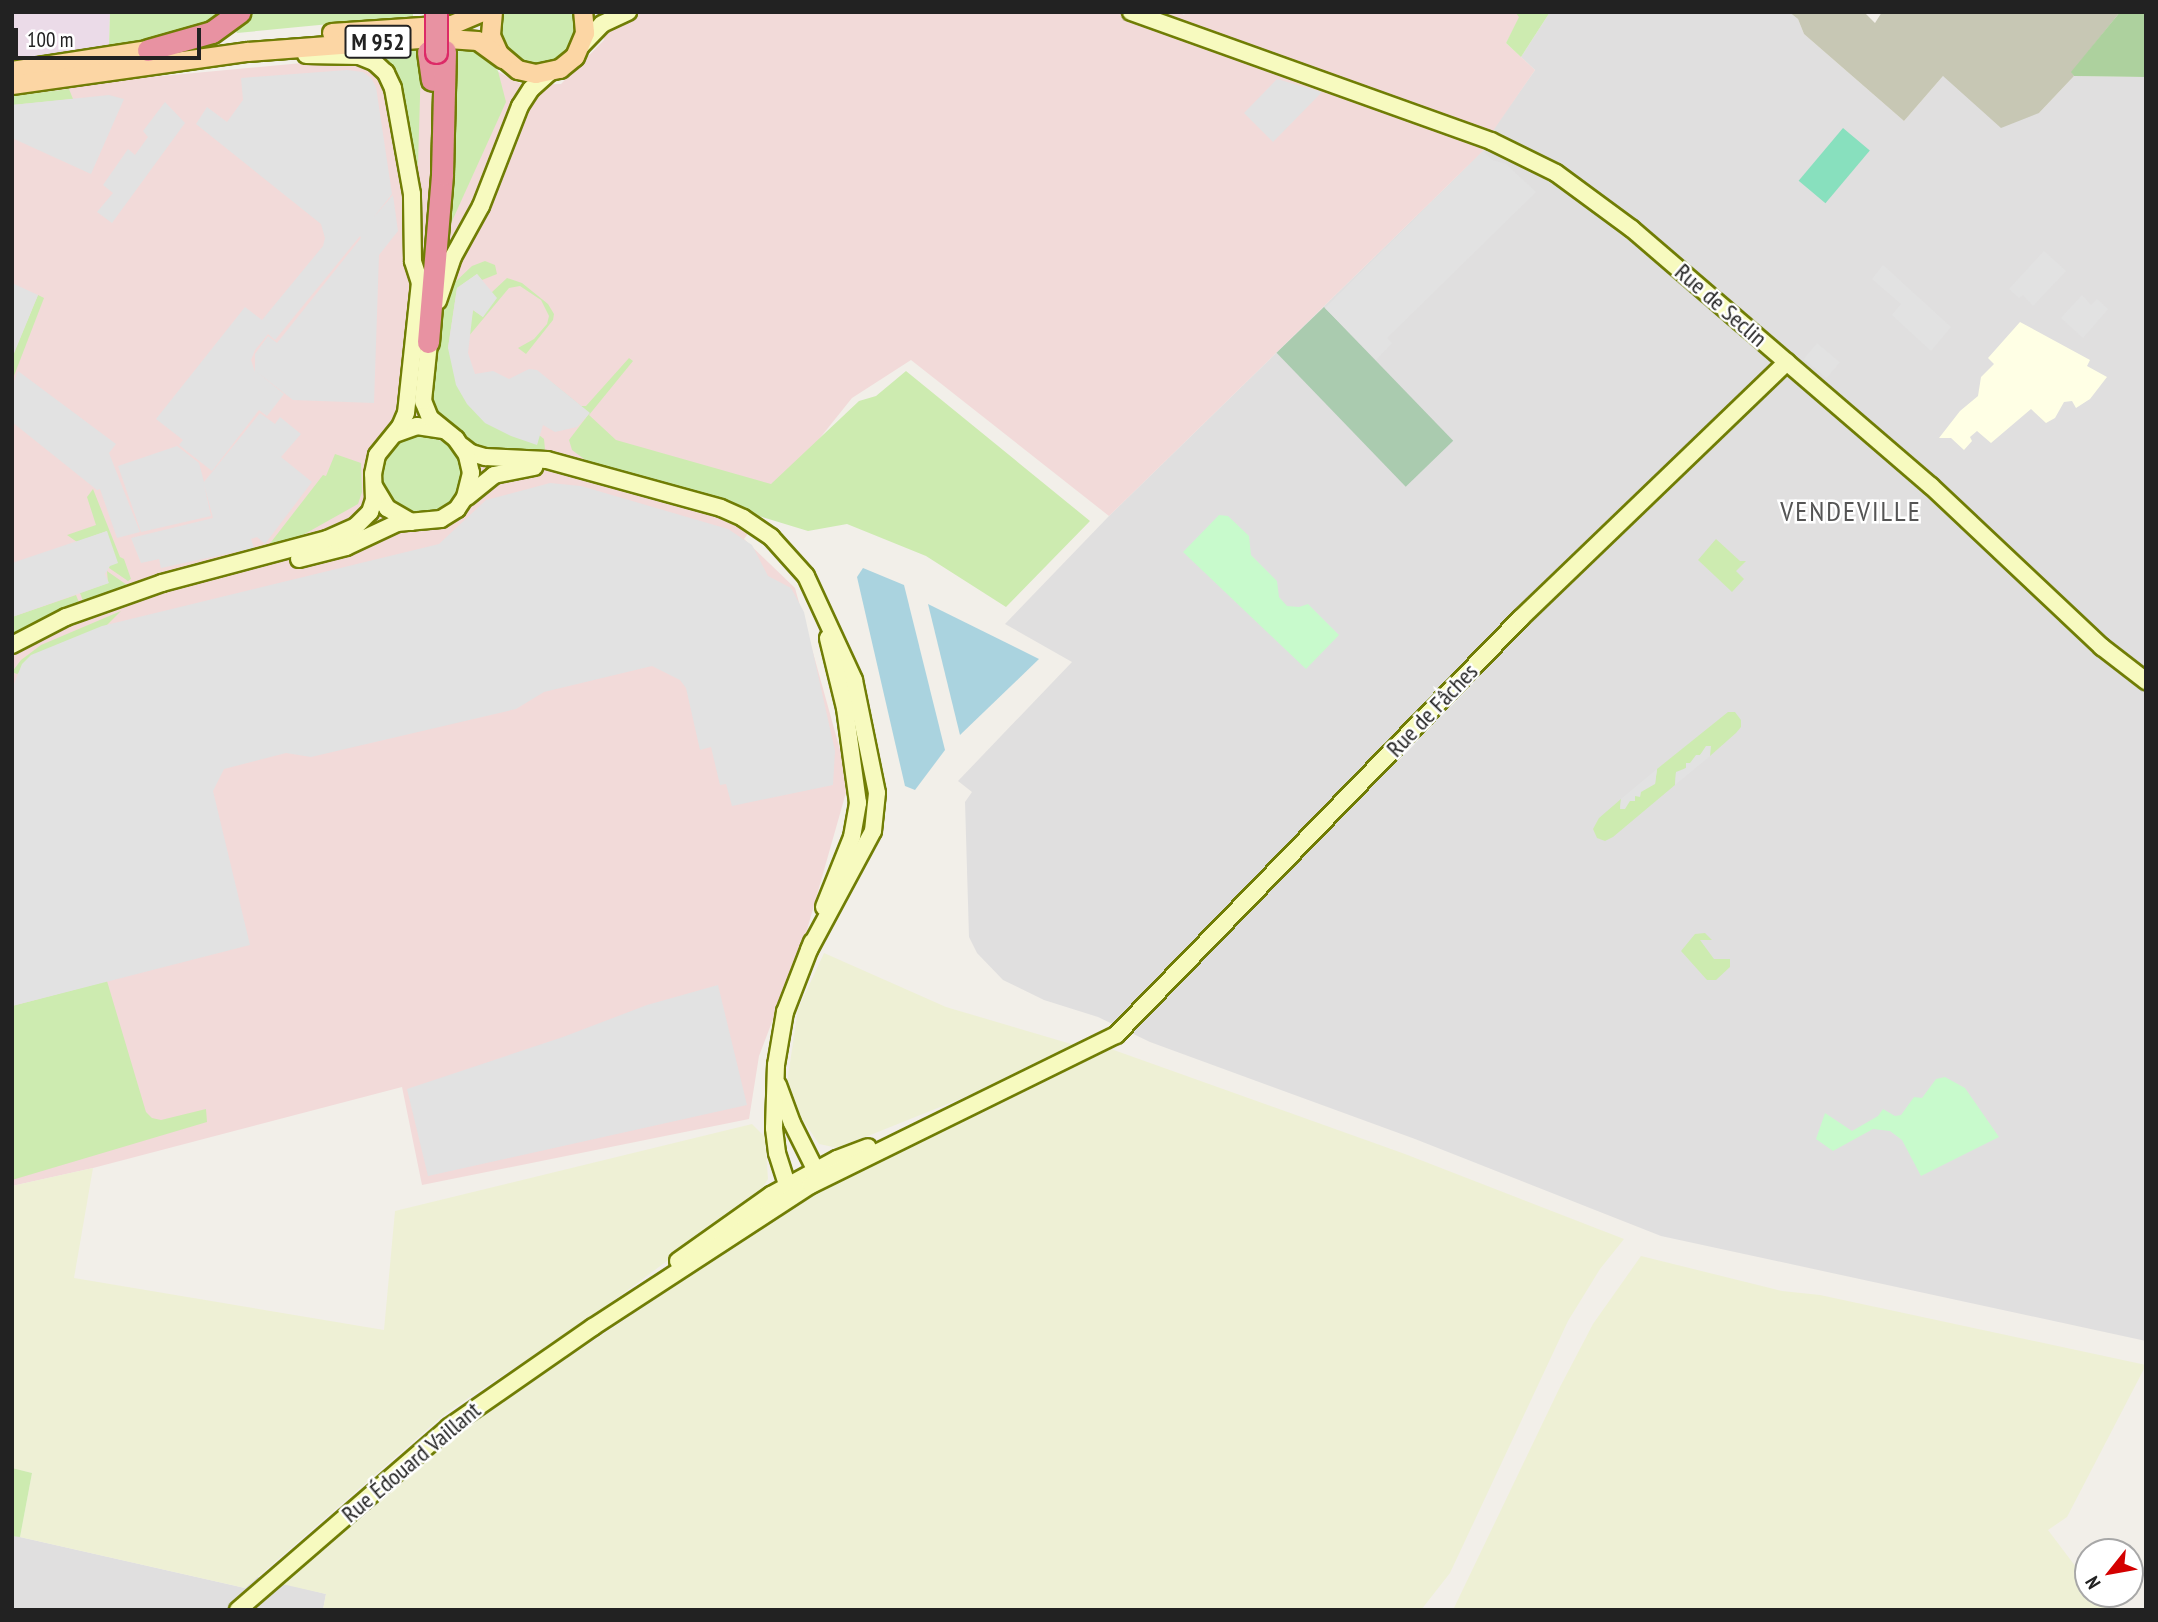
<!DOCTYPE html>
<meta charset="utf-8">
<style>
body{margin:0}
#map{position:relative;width:2158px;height:1622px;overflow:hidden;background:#f2efe9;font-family:"PT Sans Narrow",sans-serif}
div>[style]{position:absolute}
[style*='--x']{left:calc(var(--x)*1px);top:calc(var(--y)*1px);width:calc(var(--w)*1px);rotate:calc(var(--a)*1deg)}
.residential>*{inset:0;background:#e0dfdf}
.commercial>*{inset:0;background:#f2dad9}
.industrial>*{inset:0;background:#ebdbe8}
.education>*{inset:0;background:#ffffe5}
.construction>*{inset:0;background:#c7c7b4}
.farmland>*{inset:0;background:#eef0d5}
.grass>*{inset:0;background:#cdebb0}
.round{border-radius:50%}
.forest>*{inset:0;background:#add19e}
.cemetery>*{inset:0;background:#aacbaf;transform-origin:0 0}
.park>*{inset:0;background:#c8facc}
.pitch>*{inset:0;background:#88e0be;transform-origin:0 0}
.parking>*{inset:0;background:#e2e2e2;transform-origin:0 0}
.water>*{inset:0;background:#aad3df}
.roads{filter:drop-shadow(2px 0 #707d05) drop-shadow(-2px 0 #707d05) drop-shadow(0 2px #707d05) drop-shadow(0 -2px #707d05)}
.secondary>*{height:16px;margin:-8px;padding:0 8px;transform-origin:8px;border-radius:8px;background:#f7fabf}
.primary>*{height:18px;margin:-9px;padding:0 9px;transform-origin:9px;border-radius:9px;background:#fcd6a4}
.highway>*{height:21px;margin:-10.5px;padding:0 10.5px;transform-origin:10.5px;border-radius:10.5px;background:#e892a2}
.bridges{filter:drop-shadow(2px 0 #dc2a67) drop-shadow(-2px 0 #dc2a67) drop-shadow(0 2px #dc2a67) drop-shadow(0 -2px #dc2a67)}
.highway-bridge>*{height:21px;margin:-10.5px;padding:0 10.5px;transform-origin:10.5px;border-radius:10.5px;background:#e892a2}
span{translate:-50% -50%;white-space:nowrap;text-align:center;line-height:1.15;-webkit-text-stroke:5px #fff;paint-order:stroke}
.shield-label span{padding:2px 5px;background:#fff;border:2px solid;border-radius:5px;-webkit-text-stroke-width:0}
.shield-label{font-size:23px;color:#222;font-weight:700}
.street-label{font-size:24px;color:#222}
.quarter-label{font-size:28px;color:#555;letter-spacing:2px}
.frame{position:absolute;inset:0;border:14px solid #222;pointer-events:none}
.north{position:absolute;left:2074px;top:1538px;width:70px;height:70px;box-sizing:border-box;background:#fff;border:2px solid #a7a7a7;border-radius:50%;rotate:239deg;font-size:19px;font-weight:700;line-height:28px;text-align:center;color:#222}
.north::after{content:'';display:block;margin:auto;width:24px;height:32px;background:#d40000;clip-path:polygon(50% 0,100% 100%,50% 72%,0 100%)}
.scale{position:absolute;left:14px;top:28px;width:187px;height:32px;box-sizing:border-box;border:4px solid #222;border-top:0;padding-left:9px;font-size:21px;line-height:24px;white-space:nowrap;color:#222;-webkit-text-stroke:5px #fff;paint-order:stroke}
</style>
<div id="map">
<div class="residential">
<i style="clip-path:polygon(1550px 12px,1789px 12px,1798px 19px,1804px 34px,1904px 121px,1943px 76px,2039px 113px,2074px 76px,2146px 77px,2146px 1341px,1661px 1236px,1415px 1139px,1150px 1042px,1098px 1017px,1044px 1000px,1003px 980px,977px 953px,969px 937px,965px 802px,972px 792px,958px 781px,1072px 662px,1005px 624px,1109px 516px,1483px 151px,1492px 131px,1535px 70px,1521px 57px)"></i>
<i style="clip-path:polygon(12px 1468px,20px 1537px,245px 1588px,257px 1577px,326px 1594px,323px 1610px,12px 1610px)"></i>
</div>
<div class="commercial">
<i style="clip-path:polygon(602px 12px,1179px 12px,1184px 15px,1186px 12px,1515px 12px,1520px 17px,1506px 43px,1535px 70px,1493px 131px,1483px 151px,1109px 516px,911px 360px,852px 398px,791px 474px,744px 539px,795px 588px,849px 782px,807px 930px,759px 1056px,749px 1119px,422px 1185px,402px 1087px,93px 1168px,12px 1186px,12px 90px,409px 53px,491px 68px,523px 85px,561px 84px,604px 40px)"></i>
</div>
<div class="industrial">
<i style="clip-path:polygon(12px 12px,110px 12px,109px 46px,12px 61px)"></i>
</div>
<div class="education">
<i style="clip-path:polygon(2020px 322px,2090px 360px,2087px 366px,2107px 377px,2090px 399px,2076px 408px,2072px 401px,2064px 402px,2055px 418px,2046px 423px,2031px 409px,1991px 443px,1977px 431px,1970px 437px,1972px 441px,1964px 450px,1951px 438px,1939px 438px,1960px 411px,1978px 396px,1981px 377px,1994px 364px,1988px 358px)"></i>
</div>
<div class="construction">
<i style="clip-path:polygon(1789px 12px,1864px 12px,1875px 23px,1882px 12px,2120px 12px,2072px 72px,2074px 76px,2039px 113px,2001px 128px,1943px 76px,1904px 121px,1804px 34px,1798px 19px)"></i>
</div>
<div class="farmland">
<i style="clip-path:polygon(824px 953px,946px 1007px,1078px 1046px,965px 1097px,838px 1148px,819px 1144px,797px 1111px,787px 1083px,798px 1009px)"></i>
<i style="clip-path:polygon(1111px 1049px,1405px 1154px,1624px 1239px,1600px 1269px,1568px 1321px,1450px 1573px,1421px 1610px,323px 1610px,326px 1594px,282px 1584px,461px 1430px,822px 1187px)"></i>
<i style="clip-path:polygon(752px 1124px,765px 1137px,768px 1179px,759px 1193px,594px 1315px,446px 1413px,245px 1588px,20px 1537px,32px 1473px,12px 1468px,12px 1186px,93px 1168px,74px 1278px,384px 1330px,395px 1211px)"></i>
<i style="clip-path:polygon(1641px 1256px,1782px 1291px,1820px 1295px,2146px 1365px,2067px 1517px,2048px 1530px,2088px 1583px,2088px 1594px,2096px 1594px,2108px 1610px,1453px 1610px,1560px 1387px,1593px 1324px)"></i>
</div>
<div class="grass">
<i style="clip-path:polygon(110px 12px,225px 12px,210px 23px,183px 32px,109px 46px)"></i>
<i style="clip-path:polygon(250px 12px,413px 12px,413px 16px,237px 33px,235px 28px)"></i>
<i style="clip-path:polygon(503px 12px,574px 12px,576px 34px,568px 51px,559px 60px,534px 66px,522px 62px,507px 50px,501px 39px)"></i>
<i style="clip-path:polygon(1515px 12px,1550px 12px,1521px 57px,1506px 43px,1519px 17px)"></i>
<i style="clip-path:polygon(463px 49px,474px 49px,484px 55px,498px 71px,506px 102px,448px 230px,454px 54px)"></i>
<i style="clip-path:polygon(419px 50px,421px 63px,418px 165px,414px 162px,403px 98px,394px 74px,384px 61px,386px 51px)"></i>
<i style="clip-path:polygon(69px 89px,73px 99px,12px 105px,12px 96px)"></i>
<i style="clip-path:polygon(485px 261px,495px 265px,497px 274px,482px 280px,477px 274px,457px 288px,448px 348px,537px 444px,539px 435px,544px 439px,545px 449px,541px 453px,487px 454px,470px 446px,462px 434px,434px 412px,432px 396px,445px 301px,453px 284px,472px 266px)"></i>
<i style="clip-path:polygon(507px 278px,522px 283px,548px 304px,554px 314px,553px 320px,526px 354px,518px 348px,534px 339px,547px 324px,549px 316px,541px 300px,520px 286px,509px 288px,468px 337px,473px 310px,483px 317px,491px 293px)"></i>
<i style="clip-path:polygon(38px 295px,44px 298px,12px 381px,12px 357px)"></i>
<i style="clip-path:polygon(629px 358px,633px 361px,589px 415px,616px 440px,771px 484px,859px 401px,876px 396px,906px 371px,1090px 521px,1006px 607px,926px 556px,847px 524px,808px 531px,592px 465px,572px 450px,569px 440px,588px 415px,545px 377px,581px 406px,586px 406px)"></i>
<i class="round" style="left:383px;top:436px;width:78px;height:78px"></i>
<i style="clip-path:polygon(335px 454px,361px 463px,362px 492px,358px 504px,285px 545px,268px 546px,323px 475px,326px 476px)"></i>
<i style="clip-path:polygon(93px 489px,120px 557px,124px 559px,131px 579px,128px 581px,109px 568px,107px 531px,77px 542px,67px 535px,96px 525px,87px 497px)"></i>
<i style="clip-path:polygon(1716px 539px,1740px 561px,1746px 561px,1736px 571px,1744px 579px,1732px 592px,1698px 560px)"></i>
<i style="clip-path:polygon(107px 571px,127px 585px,84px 604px,80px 593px,108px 583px)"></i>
<i style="clip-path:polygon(76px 595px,80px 605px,12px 636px,12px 617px)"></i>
<i style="clip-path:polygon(121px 611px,102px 630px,17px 674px,12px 672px,21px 660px,41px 645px)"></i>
<i style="clip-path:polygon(1728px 712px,1735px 712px,1741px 720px,1741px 727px,1736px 733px,1710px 756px,1710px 746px,1681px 772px,1676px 772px,1675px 785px,1613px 837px,1605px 841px,1597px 838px,1593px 829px,1599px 818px,1621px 799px,1620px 808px,1651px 783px,1655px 784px,1657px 769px)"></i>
<i style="clip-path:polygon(1705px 933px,1712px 940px,1700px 940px,1714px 959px,1730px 959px,1730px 967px,1716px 980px,1707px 980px,1681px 951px,1695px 934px)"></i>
<i style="clip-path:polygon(107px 981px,146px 1112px,152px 1118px,161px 1120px,206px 1109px,207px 1122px,12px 1180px,12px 1006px)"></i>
<i style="clip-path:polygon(12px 1468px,32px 1473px,20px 1537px,12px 1536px)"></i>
</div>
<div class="forest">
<i style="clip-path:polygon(2120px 12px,2146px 12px,2146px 77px,2074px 76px,2071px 72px)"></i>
</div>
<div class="cemetery">
<i style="left:1324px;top:307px;width:186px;height:66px;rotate:46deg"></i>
</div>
<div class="park">
<i style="clip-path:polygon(1219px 515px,1228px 516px,1249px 536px,1251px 555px,1277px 581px,1279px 597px,1287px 606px,1299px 607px,1308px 604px,1339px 635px,1306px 669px,1183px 552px)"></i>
<i style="clip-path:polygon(1945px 1077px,1965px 1088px,1999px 1137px,1921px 1176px,1902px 1140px,1890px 1131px,1873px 1129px,1833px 1151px,1816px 1139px,1825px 1113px,1852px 1131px,1878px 1116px,1883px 1109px,1895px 1116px,1901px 1115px,1914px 1097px,1922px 1098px,1936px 1079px)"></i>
</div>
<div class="pitch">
<i style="left:1843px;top:128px;width:35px;height:69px;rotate:40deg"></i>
</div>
<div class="parking">
<i style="clip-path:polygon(evenodd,347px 70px,363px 72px,371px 78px,376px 87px,392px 194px,373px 218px,393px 195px,398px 231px,379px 255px,374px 403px,293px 400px,257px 372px,284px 394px,267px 416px,259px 410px,212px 471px,179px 445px,183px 440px,156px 419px,245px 307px,262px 320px,323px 246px,325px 238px,321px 224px,196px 124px,207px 107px,227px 122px,243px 100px,241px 78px,347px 70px,360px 236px,361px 238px,277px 343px,268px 336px,255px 354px,255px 372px,251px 360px,255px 350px,268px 334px,275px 340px,360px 236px)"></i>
<i style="clip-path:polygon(1277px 79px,1322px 92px,1273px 142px,1244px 113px)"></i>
<i style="clip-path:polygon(109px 95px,124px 99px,91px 174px,12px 138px,12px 105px)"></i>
<i style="clip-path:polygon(165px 102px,185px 123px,112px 223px,97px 212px,113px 193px,103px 185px,128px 149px,135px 155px,148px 137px,143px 131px)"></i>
<i style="clip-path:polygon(1483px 151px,1492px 160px,1506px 164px,1536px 192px,1387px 338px,1392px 343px,1376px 360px,1325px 308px)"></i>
<i style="clip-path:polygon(2044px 251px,2066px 271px,2033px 306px,2023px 295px,2019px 298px,2009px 289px)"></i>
<i style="clip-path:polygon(1883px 265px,1951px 327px,1931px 351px,1892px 315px,1901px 304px,1872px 279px)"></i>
<i style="clip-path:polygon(477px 274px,497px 298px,483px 317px,473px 310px,468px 353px,475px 374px,493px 371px,509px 379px,529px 369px,537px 370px,590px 413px,577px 427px,555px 432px,543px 425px,537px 445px,511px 436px,485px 423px,467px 404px,456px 385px,448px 348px,457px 288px)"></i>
<i style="clip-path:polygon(12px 283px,38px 295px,13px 356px,12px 356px)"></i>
<i style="clip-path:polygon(2082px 295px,2091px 305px,2097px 299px,2108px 309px,2083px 338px,2061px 318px)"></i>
<i style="left:1817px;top:343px;width:30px;height:21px;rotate:40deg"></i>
<i style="clip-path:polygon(18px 371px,116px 444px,109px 453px,140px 532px,117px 538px,100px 489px,97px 490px,12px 422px,12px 386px)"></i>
<i style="clip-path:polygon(260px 413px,275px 424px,280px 417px,301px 434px,281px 457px,312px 482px,265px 544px,257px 537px,251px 539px,254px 548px,161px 568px,159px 559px,141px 563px,131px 538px,213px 518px,204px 484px,211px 516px,141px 532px,118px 466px,177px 446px,199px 463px,204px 482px)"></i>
<i style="clip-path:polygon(550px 483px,581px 486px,728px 529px,752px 545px,768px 576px,791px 588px,804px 612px,835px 751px,833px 785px,732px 806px,726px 784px,720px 785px,711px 747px,700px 750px,686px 688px,680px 680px,652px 666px,544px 692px,516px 709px,311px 757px,286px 753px,224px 769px,213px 791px,250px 945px,12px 1006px,12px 689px,22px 664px,31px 655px,102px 626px,439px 544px,486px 500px)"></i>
<i style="clip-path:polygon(107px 531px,118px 563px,110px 566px,105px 574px,109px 583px,12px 617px,12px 563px)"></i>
<i style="clip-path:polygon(1706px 746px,1711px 746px,1710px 756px,1675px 785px,1676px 772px,1686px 768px,1686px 763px,1690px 763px,1696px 755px,1700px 755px)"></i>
<i style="clip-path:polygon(1657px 769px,1655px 784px,1641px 792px,1640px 797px,1635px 796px,1635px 801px,1630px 801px,1625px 809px,1620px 809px,1621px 799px)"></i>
<i style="clip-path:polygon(718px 985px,747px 1105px,428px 1176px,407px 1089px,563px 1037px,647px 1005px)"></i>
</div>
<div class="water">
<i style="clip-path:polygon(863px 568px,904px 585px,945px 750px,915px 790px,905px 786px,857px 577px)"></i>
<i style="clip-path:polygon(928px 604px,1039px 659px,960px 735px)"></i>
</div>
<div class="roads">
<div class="secondary">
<i style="--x:1131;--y:12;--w:382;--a:19.7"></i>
<i style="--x:1491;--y:141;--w:72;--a:26.2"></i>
<i style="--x:1556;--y:173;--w:94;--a:36.4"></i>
<i style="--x:1632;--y:229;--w:394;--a:40.7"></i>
<i style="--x:1931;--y:486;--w:235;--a:43.3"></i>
<i style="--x:2102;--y:647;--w:56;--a:37.7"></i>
<i style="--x:581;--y:46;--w:30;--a:-46"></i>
<i style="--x:602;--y:24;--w:29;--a:-25"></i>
<i style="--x:438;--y:301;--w:46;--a:-71.2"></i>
<i style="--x:453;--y:257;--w:58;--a:-61.2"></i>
<i style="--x:481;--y:206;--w:107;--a:-68.7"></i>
<i style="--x:520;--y:106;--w:20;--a:-57"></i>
<i style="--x:531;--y:89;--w:24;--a:-42"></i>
<i style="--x:395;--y:434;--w:23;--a:-20"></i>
<i style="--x:417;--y:426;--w:25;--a:9"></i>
<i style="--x:462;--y:446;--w:11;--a:38"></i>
<i style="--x:471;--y:453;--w:15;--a:16"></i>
<i style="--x:485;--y:457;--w:62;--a:2.8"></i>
<i style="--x:547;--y:460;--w:180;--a:15.4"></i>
<i style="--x:721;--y:508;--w:24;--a:24"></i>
<i style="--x:743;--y:518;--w:34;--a:34"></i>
<i style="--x:771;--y:537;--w:52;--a:48.1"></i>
<i style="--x:806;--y:576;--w:115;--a:65.2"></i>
<i style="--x:854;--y:680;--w:115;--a:78.5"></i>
<i style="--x:877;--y:793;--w:38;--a:96"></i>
<i style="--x:873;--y:831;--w:135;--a:118.3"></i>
<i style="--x:374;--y:486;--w:26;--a:59"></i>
<i style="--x:387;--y:508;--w:28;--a:30"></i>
<i style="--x:467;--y:497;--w:35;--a:-39"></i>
<i style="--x:494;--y:475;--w:41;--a:-11.3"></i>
<i style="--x:299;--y:559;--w:49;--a:-14.3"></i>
<i style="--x:346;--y:547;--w:56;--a:-25.2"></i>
<i style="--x:397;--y:523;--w:44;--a:-5.2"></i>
<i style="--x:441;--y:519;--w:19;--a:-32"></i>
<i style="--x:457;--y:509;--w:14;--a:-56"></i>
<i style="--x:465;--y:497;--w:25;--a:-76"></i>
<i style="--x:471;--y:473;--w:18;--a:-103"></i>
<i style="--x:467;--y:455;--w:19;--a:-125"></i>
<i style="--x:456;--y:439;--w:33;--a:-141"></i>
<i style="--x:430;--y:418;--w:18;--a:-112"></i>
<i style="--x:423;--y:401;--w:68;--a:-84.1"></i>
<i style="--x:12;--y:645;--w:61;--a:-27.4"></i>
<i style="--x:66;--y:617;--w:102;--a:-19.5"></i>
<i style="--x:162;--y:583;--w:171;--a:-14.9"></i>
<i style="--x:327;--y:539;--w:32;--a:-24"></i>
<i style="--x:356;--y:526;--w:20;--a:-45"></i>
<i style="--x:370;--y:512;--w:13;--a:-72"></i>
<i style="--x:374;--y:500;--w:26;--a:-92"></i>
<i style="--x:373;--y:474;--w:19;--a:-78"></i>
<i style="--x:377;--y:455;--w:36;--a:-51"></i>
<i style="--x:400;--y:427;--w:15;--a:-67"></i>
<i style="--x:406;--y:413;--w:131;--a:-83.9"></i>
<i style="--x:420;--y:283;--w:23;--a:-108"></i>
<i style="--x:413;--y:261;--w:67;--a:-90.9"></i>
<i style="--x:412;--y:194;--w:108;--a:-100.2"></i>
<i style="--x:393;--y:88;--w:17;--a:-115"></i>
<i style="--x:386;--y:73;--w:16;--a:-137"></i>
<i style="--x:374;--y:62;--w:16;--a:-158"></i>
<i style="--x:359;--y:56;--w:53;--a:-178.9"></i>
<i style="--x:824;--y:907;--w:75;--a:-68.2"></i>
<i style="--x:852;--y:837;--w:35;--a:-80"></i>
<i style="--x:858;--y:803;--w:96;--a:-97.8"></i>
<i style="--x:845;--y:708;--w:72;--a:-103.7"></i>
<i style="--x:778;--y:1085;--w:40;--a:69.8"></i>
<i style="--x:792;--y:1123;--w:63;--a:63.4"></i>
<i style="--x:791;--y:1197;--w:46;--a:-107.7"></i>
<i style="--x:777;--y:1153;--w:25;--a:-97"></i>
<i style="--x:774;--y:1128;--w:63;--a:-88.2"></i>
<i style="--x:776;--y:1065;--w:54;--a:-80.4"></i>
<i style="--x:785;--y:1012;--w:75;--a:-68.9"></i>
<i style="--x:678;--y:1261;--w:114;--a:-35.4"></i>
<i style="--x:771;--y:1195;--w:75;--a:-28.6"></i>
<i style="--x:837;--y:1159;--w:33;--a:-21"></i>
<i style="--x:238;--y:1610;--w:279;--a:-40.9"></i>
<i style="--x:449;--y:1427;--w:175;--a:-34.8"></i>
<i style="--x:593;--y:1327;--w:260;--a:-33.1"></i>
<i style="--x:811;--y:1185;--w:340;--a:-26.2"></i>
<i style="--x:1116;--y:1035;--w:581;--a:-45.84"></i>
<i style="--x:1521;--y:618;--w:369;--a:-43.9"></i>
</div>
<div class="primary">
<i style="--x:493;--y:12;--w:24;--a:95"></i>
<i style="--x:491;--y:36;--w:20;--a:66"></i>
<i style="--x:499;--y:54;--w:25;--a:40"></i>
<i style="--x:518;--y:70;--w:18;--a:13"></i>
<i style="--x:536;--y:74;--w:25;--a:-12"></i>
<i style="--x:560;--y:69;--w:19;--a:-39"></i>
<i style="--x:575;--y:57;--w:26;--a:-67"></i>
<i style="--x:585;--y:33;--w:21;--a:-95"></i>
<i style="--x:332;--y:33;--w:120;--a:-3.8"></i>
<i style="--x:452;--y:25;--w:34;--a:-23"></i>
<i style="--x:12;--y:71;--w:151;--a:-8.8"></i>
<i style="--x:12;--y:85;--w:238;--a:-8"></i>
<i style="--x:248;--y:52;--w:186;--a:-4.3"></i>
<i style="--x:433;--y:38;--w:45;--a:3.8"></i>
<i style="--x:478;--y:41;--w:31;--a:36"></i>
</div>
<div class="highway">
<i style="--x:148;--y:50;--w:66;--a:-15.7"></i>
<i style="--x:212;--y:32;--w:34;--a:-36"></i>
<i style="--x:428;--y:52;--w:28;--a:82"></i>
<i style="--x:428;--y:342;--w:169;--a:-85.2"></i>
<i style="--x:442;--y:174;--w:123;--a:-88.6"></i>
</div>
</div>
<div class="bridges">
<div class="highway-bridge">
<i style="--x:436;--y:52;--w:40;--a:-90"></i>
</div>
</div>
<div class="shield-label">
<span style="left:378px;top:42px">M 952</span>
</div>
<div class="street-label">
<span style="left:1721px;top:305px;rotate:41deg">Rue de Seclin</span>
<span style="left:1432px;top:710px;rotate:-46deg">Rue de Fâches</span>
<span style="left:411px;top:1462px;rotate:-40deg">Rue Édouard Vaillant</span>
</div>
<div class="quarter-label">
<span style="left:1851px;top:511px">VENDEVILLE</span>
</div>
<div class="frame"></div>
<div class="north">N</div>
<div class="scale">100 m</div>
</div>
